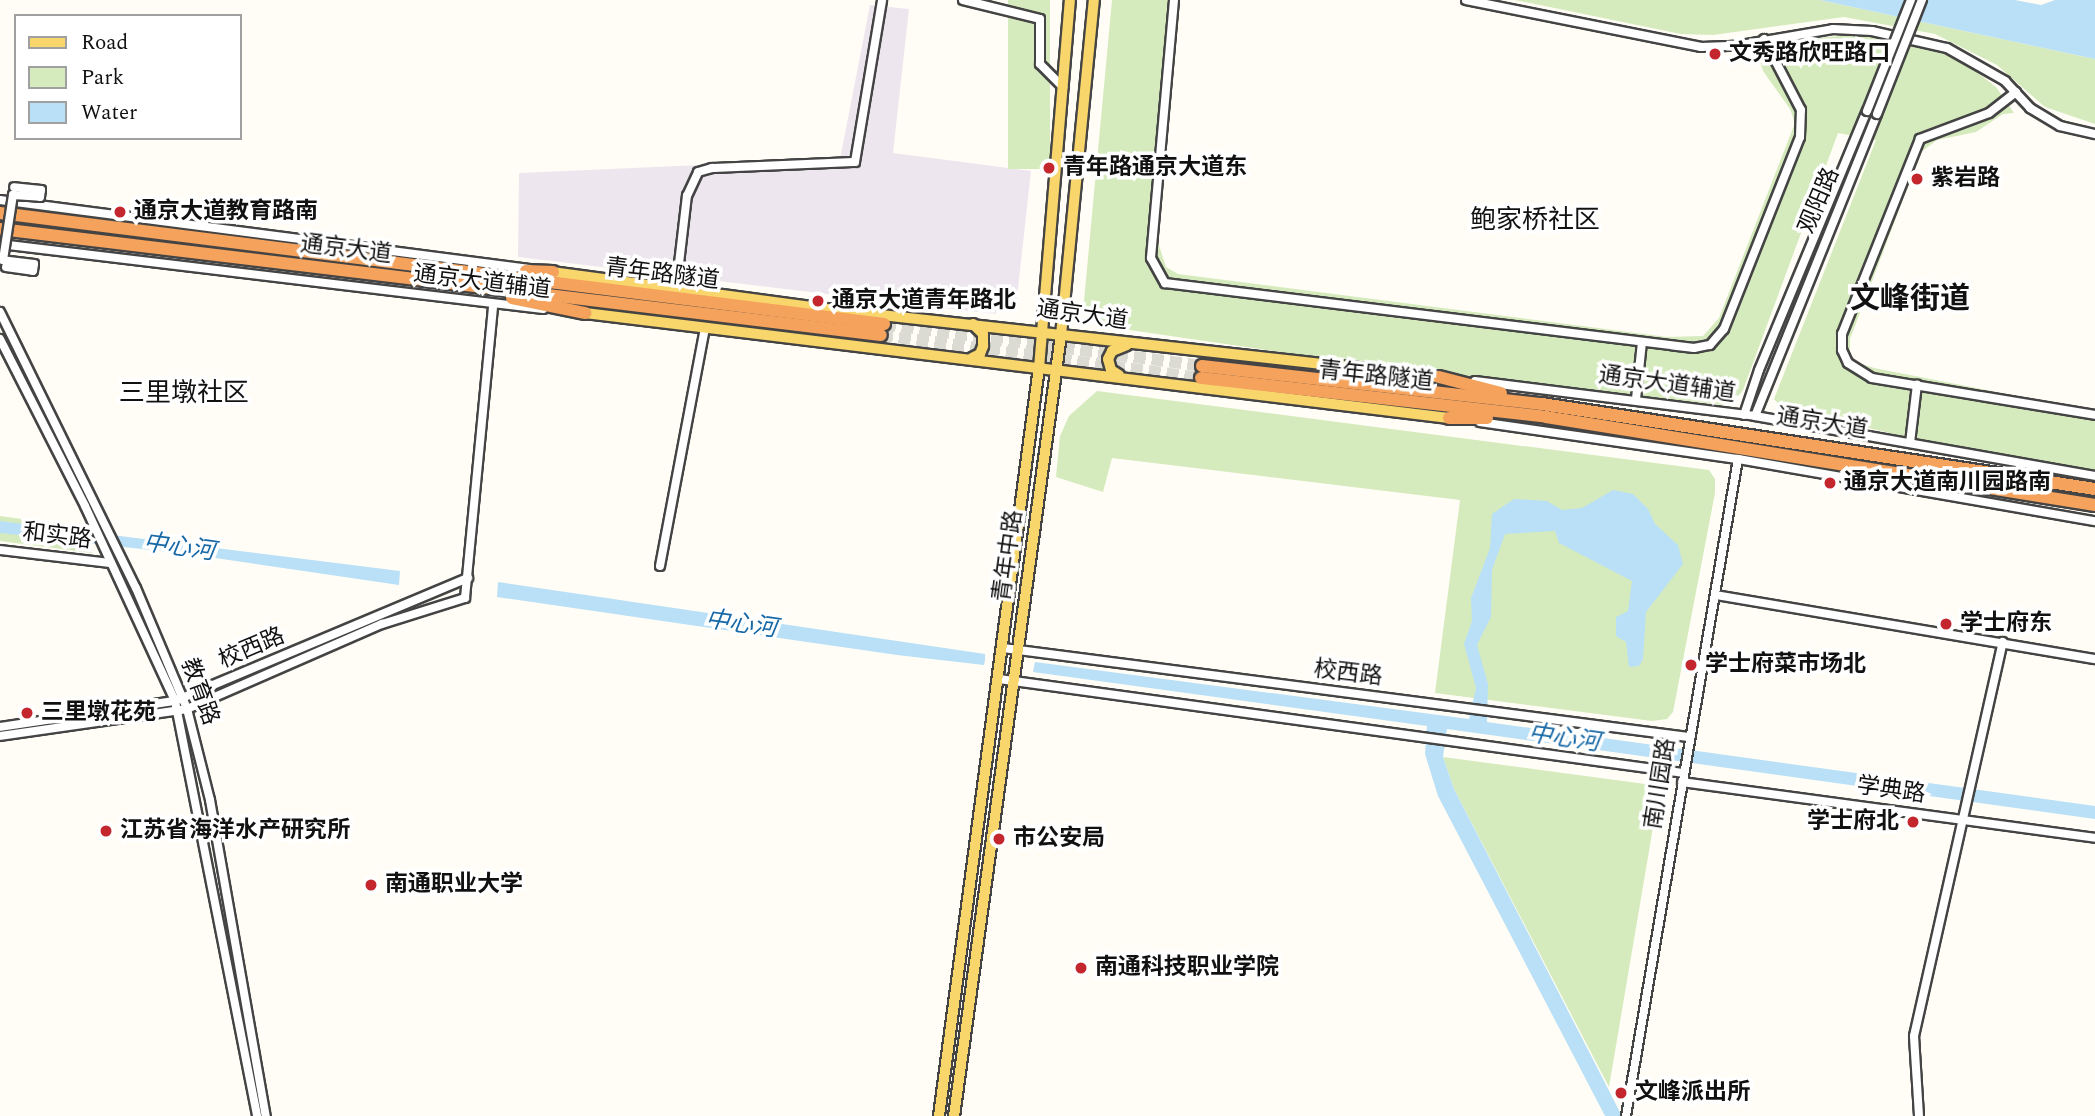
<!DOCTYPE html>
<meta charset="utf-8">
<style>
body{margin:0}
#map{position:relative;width:2095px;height:1116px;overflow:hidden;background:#fffdf5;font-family:Spectral,"Noto Sans SC",serif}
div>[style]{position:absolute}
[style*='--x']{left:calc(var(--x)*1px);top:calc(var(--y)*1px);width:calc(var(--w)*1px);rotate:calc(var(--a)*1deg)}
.industrial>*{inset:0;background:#eee6ef}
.green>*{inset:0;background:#d5ebbd;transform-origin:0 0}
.water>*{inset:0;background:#b9e0f7}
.highway-tunnel>*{height:12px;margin-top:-6px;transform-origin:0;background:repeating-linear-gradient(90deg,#dbdad3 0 12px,transparent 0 18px)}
.roads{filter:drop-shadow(2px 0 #444) drop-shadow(-2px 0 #444) drop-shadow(0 2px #444) drop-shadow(0 -2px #444)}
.minor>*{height:8px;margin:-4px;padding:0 4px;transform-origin:4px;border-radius:4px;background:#fff}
.major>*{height:10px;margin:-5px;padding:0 5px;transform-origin:5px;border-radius:5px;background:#f9d66b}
.highway>*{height:12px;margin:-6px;padding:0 6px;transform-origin:6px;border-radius:6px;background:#f5a25d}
.bridges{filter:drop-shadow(2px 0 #444) drop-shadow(-2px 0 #444) drop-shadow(0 2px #444) drop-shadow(0 -2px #444)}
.minor-bridge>*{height:8px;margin:-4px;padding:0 4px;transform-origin:4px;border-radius:4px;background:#fff}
.dots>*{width:19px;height:19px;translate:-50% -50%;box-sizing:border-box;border:4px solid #fff;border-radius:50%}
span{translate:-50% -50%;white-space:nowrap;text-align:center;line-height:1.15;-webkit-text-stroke:7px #fff;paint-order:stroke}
.poi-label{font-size:23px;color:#111;font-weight:700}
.left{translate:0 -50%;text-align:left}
.right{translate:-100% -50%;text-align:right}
.street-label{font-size:23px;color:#111}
.water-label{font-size:24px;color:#1768a6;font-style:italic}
.quarter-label{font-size:26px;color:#111}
.district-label{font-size:30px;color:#111;font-weight:700}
.legend{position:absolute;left:14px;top:14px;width:228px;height:126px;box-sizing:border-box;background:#fff;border:2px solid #a0a0a0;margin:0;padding:9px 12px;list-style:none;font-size:21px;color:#111}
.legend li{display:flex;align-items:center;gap:14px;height:35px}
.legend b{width:35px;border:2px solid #a0a0a0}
</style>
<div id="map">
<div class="industrial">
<i style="clip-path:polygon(870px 5px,909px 9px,893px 153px,1031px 171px,1017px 298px,1005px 309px,994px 314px,518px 257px,519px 173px,840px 159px)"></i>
</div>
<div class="green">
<i style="left:1008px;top:0;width:42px;height:169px"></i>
<i style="clip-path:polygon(1112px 0,1179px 0,1158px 242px,1166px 267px,1178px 274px,1667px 337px,1703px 336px,1719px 318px,1795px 123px,1790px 109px,1763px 71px,1757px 52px,1748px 51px,1787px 41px,1860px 34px,1939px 52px,1966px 64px,1996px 87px,2014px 113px,2003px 114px,1976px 132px,1937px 140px,1921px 152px,1850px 339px,1850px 354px,1858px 363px,1874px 368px,2095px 411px,2095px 474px,1927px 442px,1781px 407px,1774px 399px,1876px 140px,1838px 133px,1743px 390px,1734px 402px,1722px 405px,1370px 365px,1095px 325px,1084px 301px)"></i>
<i style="clip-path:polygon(1515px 0,1820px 0,2095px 59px,2095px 124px,2045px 107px,1997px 65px,1935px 34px,1844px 17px,1713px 35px,1681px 34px)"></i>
<i style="clip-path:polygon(1097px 391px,1709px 470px,1715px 479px,1715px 493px,1673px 712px,1667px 719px,1652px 721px,1435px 693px,1460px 500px,1112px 458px,1103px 492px,1056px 477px,1060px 436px,1069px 416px)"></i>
<i style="clip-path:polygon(0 516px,78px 527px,92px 553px,0 541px)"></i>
<i style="clip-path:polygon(1443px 757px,1660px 786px,1609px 1087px,1454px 789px)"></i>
</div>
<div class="water">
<i style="clip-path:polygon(1820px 0,2015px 0,2041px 5px,2055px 0,2095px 0,2095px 59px)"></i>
<i style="clip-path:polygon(1613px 490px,1633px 494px,1648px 509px,1655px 524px,1678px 545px,1683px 564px,1646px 612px,1643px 659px,1639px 666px,1629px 667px,1626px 642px,1616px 636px,1616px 617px,1628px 611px,1632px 581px,1559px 543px,1555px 531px,1505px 534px,1492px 570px,1491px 617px,1477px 645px,1488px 684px,1487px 722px,2095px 806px,2095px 819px,1447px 729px,1443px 757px,1454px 789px,1622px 1116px,1605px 1116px,1438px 796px,1425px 754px,1427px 726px,1033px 672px,1035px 662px,1469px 719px,1476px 688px,1464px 644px,1472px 621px,1471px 598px,1490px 548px,1492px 514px,1514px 499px,1547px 501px,1562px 510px,1582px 508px)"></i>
<i style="clip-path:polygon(0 521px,400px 571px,399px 585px,195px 555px,0 533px)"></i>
<i style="clip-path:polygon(498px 582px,985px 654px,985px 660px,984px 665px,897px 655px,497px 597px)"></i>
</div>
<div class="highway-tunnel">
<i style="--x:884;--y:324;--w:321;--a:7.5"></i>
<i style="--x:881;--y:335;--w:323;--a:7.7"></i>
</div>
<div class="roads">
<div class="minor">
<i style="--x:963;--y:0;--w:79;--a:13.9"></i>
<i style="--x:1040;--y:19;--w:45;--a:90"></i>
<i style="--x:1040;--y:64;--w:33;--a:45"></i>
<i style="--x:1174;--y:0;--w:259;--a:95.1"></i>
<i style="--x:1151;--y:258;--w:29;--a:61"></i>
<i style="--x:1165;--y:283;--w:533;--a:7.01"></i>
<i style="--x:1694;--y:348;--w:16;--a:-11"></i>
<i style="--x:1710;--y:345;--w:21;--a:-49"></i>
<i style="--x:1724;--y:329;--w:206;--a:-68.4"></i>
<i style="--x:1800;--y:137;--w:27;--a:-88"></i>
<i style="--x:1801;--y:110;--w:80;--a:-117.5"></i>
<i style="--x:1466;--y:0;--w:240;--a:11.3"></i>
<i style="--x:1701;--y:47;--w:34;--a:-2"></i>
<i style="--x:1735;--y:46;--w:99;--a:-9.8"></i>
<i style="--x:1833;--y:29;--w:39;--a:3"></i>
<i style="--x:1872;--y:31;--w:77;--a:12.8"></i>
<i style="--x:1947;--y:48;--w:67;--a:29.6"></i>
<i style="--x:2005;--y:81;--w:37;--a:47"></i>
<i style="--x:2030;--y:108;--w:35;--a:31"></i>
<i style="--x:2060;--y:126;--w:36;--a:13"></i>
<i style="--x:2016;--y:92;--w:34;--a:142"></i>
<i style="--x:1989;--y:113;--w:74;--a:159.4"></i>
<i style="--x:1920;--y:139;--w:210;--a:111.8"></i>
<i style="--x:1842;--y:334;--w:16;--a:90"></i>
<i style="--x:1842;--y:350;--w:14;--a:65"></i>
<i style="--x:1848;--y:363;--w:28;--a:32"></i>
<i style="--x:1872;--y:378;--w:226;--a:9.4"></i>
<i style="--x:0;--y:200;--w:534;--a:7.42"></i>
<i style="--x:0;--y:244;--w:547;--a:6.83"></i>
<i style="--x:676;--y:289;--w:94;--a:-83.3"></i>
<i style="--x:687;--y:196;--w:26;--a:-65"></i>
<i style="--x:698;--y:172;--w:15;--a:-16"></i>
<i style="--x:712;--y:168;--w:143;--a:-2.4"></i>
<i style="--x:855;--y:162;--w:164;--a:-80.5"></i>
<i style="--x:0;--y:312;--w:308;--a:63.8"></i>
<i style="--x:136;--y:588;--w:131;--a:67.1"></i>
<i style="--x:187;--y:709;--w:94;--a:75.8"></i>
<i style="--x:210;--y:800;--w:321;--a:80"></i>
<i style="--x:0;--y:339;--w:187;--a:63"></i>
<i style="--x:85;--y:506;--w:215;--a:65.2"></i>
<i style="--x:175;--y:701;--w:423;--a:78.8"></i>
<i style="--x:1475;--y:381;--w:282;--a:7.1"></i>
<i style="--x:1755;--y:416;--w:345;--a:10"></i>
<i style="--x:1636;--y:399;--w:57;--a:-84"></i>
<i style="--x:1744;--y:415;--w:47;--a:-71.6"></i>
<i style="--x:1759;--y:370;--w:281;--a:-67.4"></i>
<i style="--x:1755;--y:416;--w:326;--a:-68"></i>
<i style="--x:1480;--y:422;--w:261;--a:8.2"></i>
<i style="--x:1738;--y:459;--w:362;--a:9.9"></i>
<i style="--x:1910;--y:443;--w:59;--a:-83.2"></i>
<i style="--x:0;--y:550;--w:111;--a:6.7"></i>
<i style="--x:660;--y:566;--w:242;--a:-79.3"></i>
<i style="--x:1716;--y:595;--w:384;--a:9.6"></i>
<i style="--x:1003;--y:648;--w:691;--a:7.4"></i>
<i style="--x:999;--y:679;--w:690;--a:7.82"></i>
<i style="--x:0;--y:727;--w:177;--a:-8.5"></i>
<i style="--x:175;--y:701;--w:318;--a:-22.8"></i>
<i style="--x:0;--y:736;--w:189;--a:-8.2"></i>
<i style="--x:187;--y:709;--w:213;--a:-23.6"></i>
<i style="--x:382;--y:624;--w:87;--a:-17.4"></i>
<i style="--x:465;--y:598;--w:294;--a:-84.5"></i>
<i style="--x:1682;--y:782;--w:417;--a:7.7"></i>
<i style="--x:1626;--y:1116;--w:666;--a:-80.33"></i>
<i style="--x:1919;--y:1116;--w:80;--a:-93.6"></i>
<i style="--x:1914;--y:1036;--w:404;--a:-77.3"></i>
</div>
<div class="major">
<i style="--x:553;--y:272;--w:267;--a:7.7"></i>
<i style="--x:818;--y:308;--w:625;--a:6.34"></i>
<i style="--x:585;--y:313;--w:870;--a:6.93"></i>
<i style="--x:972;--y:358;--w:9;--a:-27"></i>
<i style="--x:980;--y:354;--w:9;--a:-69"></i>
<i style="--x:983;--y:346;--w:12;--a:-90"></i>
<i style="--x:983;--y:334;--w:14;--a:-135"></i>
<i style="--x:1119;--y:375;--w:9;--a:-148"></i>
<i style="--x:1111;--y:370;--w:11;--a:-105"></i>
<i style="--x:1108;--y:359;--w:9;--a:-63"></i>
<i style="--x:1112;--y:351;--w:16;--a:-22"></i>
<i style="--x:939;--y:1116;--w:755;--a:-82.39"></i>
<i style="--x:1039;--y:368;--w:369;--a:-85.2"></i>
<i style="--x:954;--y:1116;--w:788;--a:-82.2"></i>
<i style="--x:1061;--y:335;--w:337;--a:-84.4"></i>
</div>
<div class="highway">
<i style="--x:0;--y:213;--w:891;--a:7.16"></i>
<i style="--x:0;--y:229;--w:887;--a:6.86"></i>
<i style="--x:526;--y:271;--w:27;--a:2"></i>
<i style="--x:512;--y:298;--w:75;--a:11.6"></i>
<i style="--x:1202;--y:366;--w:342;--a:6.4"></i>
<i style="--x:1542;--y:404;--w:559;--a:8.74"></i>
<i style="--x:1439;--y:377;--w:64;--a:14.5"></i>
<i style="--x:1201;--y:378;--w:347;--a:6.4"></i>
<i style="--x:1546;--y:417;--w:556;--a:9.11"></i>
<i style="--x:1449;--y:418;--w:38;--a:0"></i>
</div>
</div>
<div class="bridges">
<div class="minor-bridge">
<i style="--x:1867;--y:111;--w:119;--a:-68.4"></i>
<i style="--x:1877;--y:114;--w:123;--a:-68.5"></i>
<i style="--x:6;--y:267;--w:27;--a:8"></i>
<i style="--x:33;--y:271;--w:7;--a:-82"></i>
<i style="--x:34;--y:264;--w:31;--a:-173"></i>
<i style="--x:3;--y:260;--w:66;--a:-81.3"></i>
<i style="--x:13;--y:195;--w:27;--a:4"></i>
<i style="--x:40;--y:197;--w:7;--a:-82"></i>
<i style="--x:41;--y:190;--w:27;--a:-174"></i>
</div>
</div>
<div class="dots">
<i style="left:1715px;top:54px;background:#c4262e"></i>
<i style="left:1049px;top:168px;background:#c4262e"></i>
<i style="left:1917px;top:179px;background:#c4262e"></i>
<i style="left:120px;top:212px;background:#c4262e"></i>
<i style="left:818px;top:301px;background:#c4262e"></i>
<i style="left:1830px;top:483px;background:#c4262e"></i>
<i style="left:1946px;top:624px;background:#c4262e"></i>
<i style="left:1691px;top:665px;background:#c4262e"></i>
<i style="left:27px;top:713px;background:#c4262e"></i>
<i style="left:1913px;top:822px;background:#c4262e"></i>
<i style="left:106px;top:831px;background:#c4262e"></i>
<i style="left:999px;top:839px;background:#c4262e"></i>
<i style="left:371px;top:885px;background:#c4262e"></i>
<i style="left:1081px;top:968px;background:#c4262e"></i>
<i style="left:1621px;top:1093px;background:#c4262e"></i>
</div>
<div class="poi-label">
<span class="left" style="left:1729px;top:54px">文秀路欣旺路口</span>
<span class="left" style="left:1063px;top:168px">青年路通京大道东</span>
<span class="left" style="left:1931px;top:179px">紫岩路</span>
<span class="left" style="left:134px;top:212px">通京大道教育路南</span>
<span class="left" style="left:832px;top:301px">通京大道青年路北</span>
<span class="left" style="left:1844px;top:483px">通京大道南川园路南</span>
<span class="left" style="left:1960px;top:624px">学士府东</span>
<span class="left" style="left:1705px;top:665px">学士府菜市场北</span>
<span class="left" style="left:41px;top:713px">三里墩花苑</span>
<span class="right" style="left:1899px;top:822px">学士府北</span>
<span class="left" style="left:120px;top:831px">江苏省海洋水产研究所</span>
<span class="left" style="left:1013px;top:839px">市公安局</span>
<span class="left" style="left:385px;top:885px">南通职业大学</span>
<span class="left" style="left:1095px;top:968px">南通科技职业学院</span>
<span class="left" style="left:1635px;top:1093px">文峰派出所</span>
</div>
<div class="street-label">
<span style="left:1820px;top:201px;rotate:-67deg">观阳路</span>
<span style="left:346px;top:250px;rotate:7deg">通京大道</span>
<span style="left:662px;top:275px;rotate:7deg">青年路隧道</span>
<span style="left:482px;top:283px;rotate:7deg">通京大道辅道</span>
<span style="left:1082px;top:316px;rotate:8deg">通京大道</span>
<span style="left:1376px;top:377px;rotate:6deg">青年路隧道</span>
<span style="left:1667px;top:385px;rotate:8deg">通京大道辅道</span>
<span style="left:1822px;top:424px;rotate:9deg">通京大道</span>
<span style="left:57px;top:537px;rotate:7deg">和实路</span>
<span style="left:1009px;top:556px;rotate:-82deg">青年中路</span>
<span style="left:252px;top:649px;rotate:-23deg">校西路</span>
<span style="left:1348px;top:674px;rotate:7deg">校西路</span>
<span style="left:199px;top:692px;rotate:70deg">教育路</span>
<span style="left:1661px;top:784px;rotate:-81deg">南川园路</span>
<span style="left:1891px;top:791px;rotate:8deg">学典路</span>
</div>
<div class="water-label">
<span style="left:179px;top:548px;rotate:8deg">中心河</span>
<span style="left:741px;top:625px;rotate:8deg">中心河</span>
<span style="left:1564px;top:739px;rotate:8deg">中心河</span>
</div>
<div class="quarter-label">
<span style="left:1535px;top:221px">鲍家桥社区</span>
<span style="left:184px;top:394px">三里墩社区</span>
</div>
<div class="district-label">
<span style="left:1910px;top:299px">文峰街道</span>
</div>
<ul class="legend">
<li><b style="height:9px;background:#f9d66b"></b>Road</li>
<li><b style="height:19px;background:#d5ebbd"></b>Park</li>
<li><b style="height:19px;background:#b9e0f7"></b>Water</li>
</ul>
</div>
